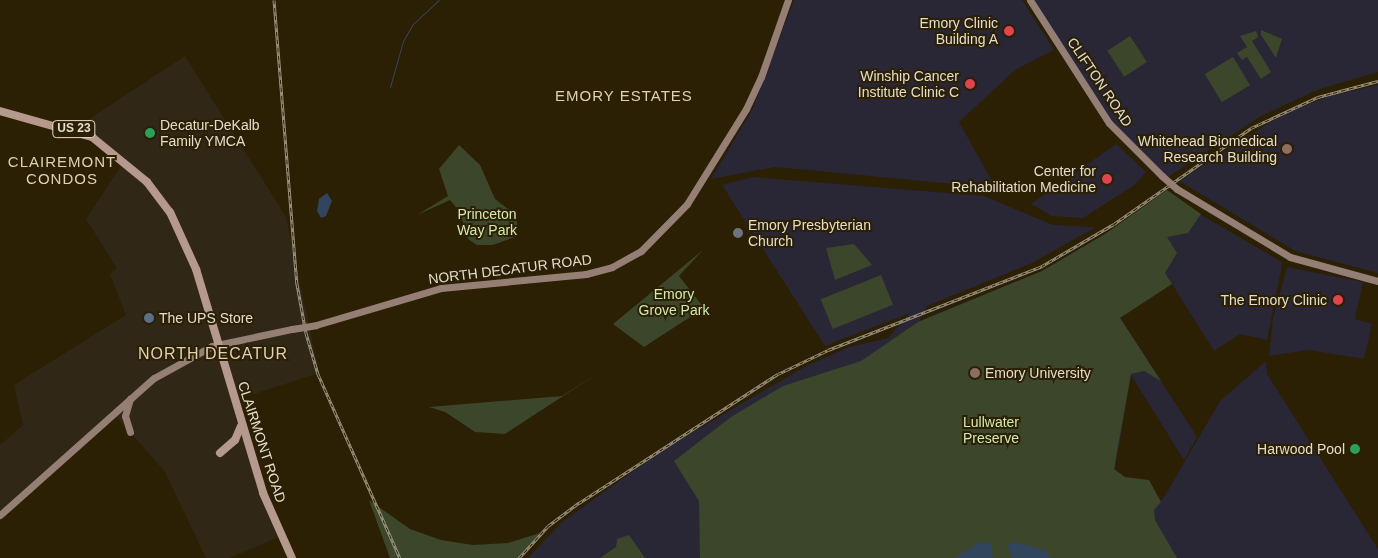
<!DOCTYPE html>
<style>
body{margin:0}
#map{position:relative;width:1378px;height:558px;overflow:hidden;background:#2b1f04;font-family:Helvetica,sans-serif}
div>[style]{position:absolute}
[style*='--x']{left:calc(var(--x)*1px);top:calc(var(--y)*1px);width:calc(var(--w)*1px);rotate:calc(var(--a)*1deg)}
.commercial>*{inset:0;background:#302717}
.education>*{inset:0;background:#292636}
.green>*{inset:0;background:#3c462b;transform-origin:0 0}
.water>*{inset:0;background:#32455f}
.stream>*{height:1px;margin:-0.5px;padding:0 0.5px;transform-origin:0.5px;border-radius:0.5px;background:#32455f}
.secondary>*{height:7px;margin:-3.5px;padding:0 3.5px;transform-origin:3.5px;border-radius:3.5px;background:#957f75}
.primary>*{height:8px;margin:-4px;padding:0 4px;transform-origin:4px;border-radius:4px;background:#b5998d}
.rail>*{height:3px;margin-top:-1.5px;transform-origin:0;background:repeating-linear-gradient(90deg,#2b1f04 0 4px,#9c937f 0 8px);box-sizing:border-box;border-block:1px solid #9c937f}
.secondary-bridge>*{height:7px;margin:-3.5px;padding:0 3.5px;transform-origin:3.5px;border-radius:3.5px;background:#957f75}
.dots>*{width:14px;height:14px;translate:-50% -50%;box-sizing:border-box;border:2px solid #2b1f04;border-radius:50%}
span{translate:-50% -50%;white-space:nowrap;text-align:center;line-height:1.15;-webkit-text-stroke:4px #2b1f04;paint-order:stroke}
.shield-label span{padding:1px 4px;background:#2b1f04;border:1px solid;border-radius:4px;-webkit-text-stroke-width:0}
.shield-label{font-size:12px;color:#e4ddcd;font-weight:700}
.poi-label{font-size:14px;color:#e4ddcd}
.right{translate:-100% -50%;text-align:right}
.left{translate:0 -50%;text-align:left}
.street-label{font-size:14px;color:#e4ddcd}
.park-label{font-size:14px;color:#d3ebb0}
.neighbourhood-label{font-size:15px;color:#e1d1b2;letter-spacing:1px}
.quarter-label{font-size:16px;color:#e1d1b2;letter-spacing:1px}
</style>
<div id="map">
<div class="commercial">
<i style="clip-path:polygon(185px 56px,286px 217px,319px 373px,232px 401px,281px 536px,230px 558px,206px 558px,165px 472px,113px 413px,0 512px,0 445px,23px 425px,14px 385px,126px 315px,110px 274px,117px 268px,86px 219px,122px 164px,101px 144px,74px 129px)"></i>
</div>
<div class="education">
<i style="clip-path:polygon(794px 0,1022px 0,1054px 50px,1015px 70px,959px 122px,996px 188px,775px 167px,711px 179px,752px 110px)"></i>
<i style="clip-path:polygon(1030px 0,1378px 0,1378px 72px,1317px 90px,1261px 116px,1165px 179px,1120px 136px)"></i>
<i style="clip-path:polygon(1378px 85px,1378px 273px,1295px 251px,1179px 181px,1283px 114px,1333px 95px)"></i>
<i style="clip-path:polygon(1116px 144px,1146px 172px,1136px 184px,1083px 218px,1052px 216px,1031px 204px)"></i>
<i style="clip-path:polygon(753px 177px,984px 196px,1053px 225px,1096px 227px,1032px 263px,927px 306px,919px 321px,1042px 271px,1105px 234px,1167px 190px,1191px 209px,1282px 262px,1282px 265px,1267px 340px,1240px 334px,1214px 351px,1172px 284px,1120px 317px,1197px 437px,1184px 460px,1131px 375px,1115px 469px,1141px 513px,1163px 499px,1220px 401px,1266px 361px,1267px 374px,1378px 549px,1378px 558px,528px 558px,562px 522px,667px 447px,806px 366px,849px 347px,888px 338px,910px 313px,825px 346px,722px 185px)"></i>
<i style="clip-path:polygon(1287px 267px,1363px 282px,1355px 319px,1372px 324px,1364px 359px,1309px 350px,1269px 356px,1273px 319px)"></i>
</div>
<div class="green">
<i style="clip-path:polygon(1261px 30px,1282px 39px,1276px 58px,1261px 35px)"></i>
<i style="clip-path:polygon(1256px 31px,1258px 37px,1252px 41px,1271px 72px,1261px 79px,1247px 57px,1242px 60px,1237px 53px,1247px 47px,1240px 36px)"></i>
<i style="left:1130px;top:36px;width:31px;height:27px;rotate:57deg"></i>
<i style="left:1233px;top:57px;width:33px;height:33px;rotate:59deg"></i>
<i style="clip-path:polygon(459px 145px,480px 165px,495px 199px,512px 212px,517px 222px,517px 236px,493px 245px,477px 245px,468px 239px,460px 212px,450px 200px,417px 215px,448px 196px,439px 169px)"></i>
<i style="clip-path:polygon(1167px 190px,1201px 214px,1188px 233px,1167px 237px,1177px 253px,1165px 273px,1172px 284px,1120px 318px,1161px 381px,1144px 371px,1131px 374px,1114px 469px,1125px 477px,1149px 480px,1161px 502px,1154px 510px,1155px 520px,1177px 558px,700px 558px,699px 501px,674px 461px,731px 417px,783px 386px,861px 361px,918px 322px,1042px 271px,1105px 234px)"></i>
<i style="clip-path:polygon(854px 244px,872px 265px,835px 280px,826px 248px)"></i>
<i style="clip-path:polygon(703px 250px,679px 276px,704px 308px,644px 347px,613px 324px)"></i>
<i style="left:881px;top:275px;width:32px;height:65px;rotate:68deg"></i>
<i style="clip-path:polygon(600px 372px,505px 434px,475px 432px,445px 412px,429px 407px,562px 396px)"></i>
<i style="clip-path:polygon(369px 500px,410px 529px,441px 540px,473px 545px,508px 543px,540px 533px,518px 558px,390px 558px)"></i>
<i style="clip-path:polygon(629px 535px,645px 558px,600px 558px,616px 547px,617px 539px)"></i>
</div>
<div class="water">
<i style="clip-path:polygon(327px 193px,332px 201px,326px 216px,321px 218px,317px 211px,319px 199px)"></i>
<i style="clip-path:polygon(980px 542px,991px 543px,993px 558px,955px 558px)"></i>
<i style="clip-path:polygon(1014px 542px,1044px 550px,1051px 558px,1013px 558px,1007px 546px)"></i>
</div>
<div class="stream">
<i style="--x:390;--y:87;--w:48;--a:-74.2"></i>
<i style="--x:403;--y:41;--w:20;--a:-60"></i>
<i style="--x:413;--y:24;--w:35;--a:-43"></i>
</div>
<div class="secondary">
<i style="--x:1030;--y:0;--w:146;--a:57.3"></i>
<i style="--x:1109;--y:123;--w:75;--a:45"></i>
<i style="--x:1177;--y:189;--w:132;--a:31"></i>
<i style="--x:1290;--y:257;--w:91;--a:15.3"></i>
<i style="--x:316;--y:325;--w:130;--a:-16.5"></i>
<i style="--x:441;--y:288;--w:146;--a:-5.5"></i>
<i style="--x:586;--y:274;--w:27;--a:-15"></i>
<i style="--x:612;--y:267;--w:33;--a:-29"></i>
<i style="--x:641;--y:251;--w:66;--a:-45.6"></i>
<i style="--x:687;--y:204;--w:112;--a:-58.2"></i>
<i style="--x:746;--y:109;--w:35;--a:-65"></i>
<i style="--x:761;--y:77;--w:82;--a:-70.7"></i>
<i style="--x:130;--y:432;--w:17;--a:-107"></i>
<i style="--x:125;--y:416;--w:18;--a:-74"></i>
<i style="--x:0;--y:515;--w:206;--a:-41.7"></i>
<i style="--x:154;--y:378;--w:66;--a:-28.9"></i>
<i style="--x:212;--y:346;--w:82;--a:-12"></i>
</div>
<div class="primary">
<i style="--x:0;--y:111;--w:96;--a:15.8"></i>
<i style="--x:92;--y:137;--w:71;--a:39.3"></i>
<i style="--x:147;--y:182;--w:38;--a:53"></i>
<i style="--x:170;--y:212;--w:63;--a:65.5"></i>
<i style="--x:196;--y:269;--w:234;--a:73.3"></i>
<i style="--x:263;--y:493;--w:71;--a:66"></i>
<i style="--x:220;--y:453;--w:20;--a:-41"></i>
<i style="--x:235;--y:440;--w:15;--a:-67"></i>
</div>
<div class="rail">
<i style="--x:274;--y:0;--w:285;--a:85.4"></i>
<i style="--x:297;--y:284;--w:50;--a:79.6"></i>
<i style="--x:306;--y:333;--w:43;--a:73.7"></i>
<i style="--x:318;--y:374;--w:201;--a:66"></i>
<i style="--x:519;--y:558;--w:43;--a:-47.8"></i>
<i style="--x:548;--y:526;--w:39;--a:-37"></i>
<i style="--x:579;--y:503;--w:237;--a:-33"></i>
<i style="--x:778;--y:374;--w:55;--a:-25.6"></i>
<i style="--x:828;--y:350;--w:230;--a:-21.4"></i>
<i style="--x:1042;--y:266;--w:83;--a:-30.3"></i>
<i style="--x:1114;--y:224;--w:167;--a:-35"></i>
<i style="--x:1251;--y:128;--w:74;--a:-24.8"></i>
<i style="--x:1318;--y:97;--w:62;--a:-14.9"></i>
</div>
<div class="secondary-bridge">
<i style="--x:1162;--y:176;--w:20;--a:41"></i>
<i style="--x:292;--y:329;--w:24;--a:-9"></i>
</div>
<div class="dots">
<i style="left:1009px;top:31px;background:#e0444e"></i>
<i style="left:970px;top:84px;background:#e0444e"></i>
<i style="left:150px;top:133px;background:#2e9e5b"></i>
<i style="left:1287px;top:149px;background:#8d6e63"></i>
<i style="left:1107px;top:179px;background:#e0444e"></i>
<i style="left:738px;top:233px;background:#6b7280"></i>
<i style="left:1338px;top:300px;background:#e0444e"></i>
<i style="left:149px;top:318px;background:#5c6f8a"></i>
<i style="left:975px;top:373px;background:#8d6e63"></i>
<i style="left:1355px;top:449px;background:#2e9e5b"></i>
</div>
<div class="shield-label">
<span style="left:74px;top:129px">US 23</span>
</div>
<div class="poi-label">
<span class="right" style="left:998px;top:31px">Emory Clinic<br>Building A</span>
<span class="right" style="left:959px;top:84px">Winship Cancer<br>Institute Clinic C</span>
<span class="left" style="left:160px;top:133px">Decatur-DeKalb<br>Family YMCA</span>
<span class="right" style="left:1277px;top:149px">Whitehead Biomedical<br>Research Building</span>
<span class="right" style="left:1096px;top:179px">Center for<br>Rehabilitation Medicine</span>
<span class="left" style="left:748px;top:233px">Emory Presbyterian<br>Church</span>
<span class="right" style="left:1327px;top:300px">The Emory Clinic</span>
<span class="left" style="left:159px;top:318px">The UPS Store</span>
<span class="left" style="left:985px;top:373px">Emory University</span>
<span class="right" style="left:1345px;top:449px">Harwood Pool</span>
</div>
<div class="street-label">
<span style="left:1100px;top:82px;rotate:56deg">CLIFTON ROAD</span>
<span style="left:510px;top:269px;rotate:-7deg">NORTH DECATUR ROAD</span>
<span style="left:262px;top:442px;rotate:72deg">CLAIRMONT ROAD</span>
</div>
<div class="park-label">
<span style="left:487px;top:222px">Princeton<br>Way Park</span>
<span style="left:674px;top:302px">Emory<br>Grove Park</span>
<span style="left:991px;top:430px">Lullwater<br>Preserve</span>
</div>
<div class="neighbourhood-label">
<span style="left:624px;top:96px">EMORY ESTATES</span>
<span style="left:62px;top:170px">CLAIREMONT<br>CONDOS</span>
</div>
<div class="quarter-label">
<span style="left:213px;top:354px">NORTH DECATUR</span>
</div>
</div>
